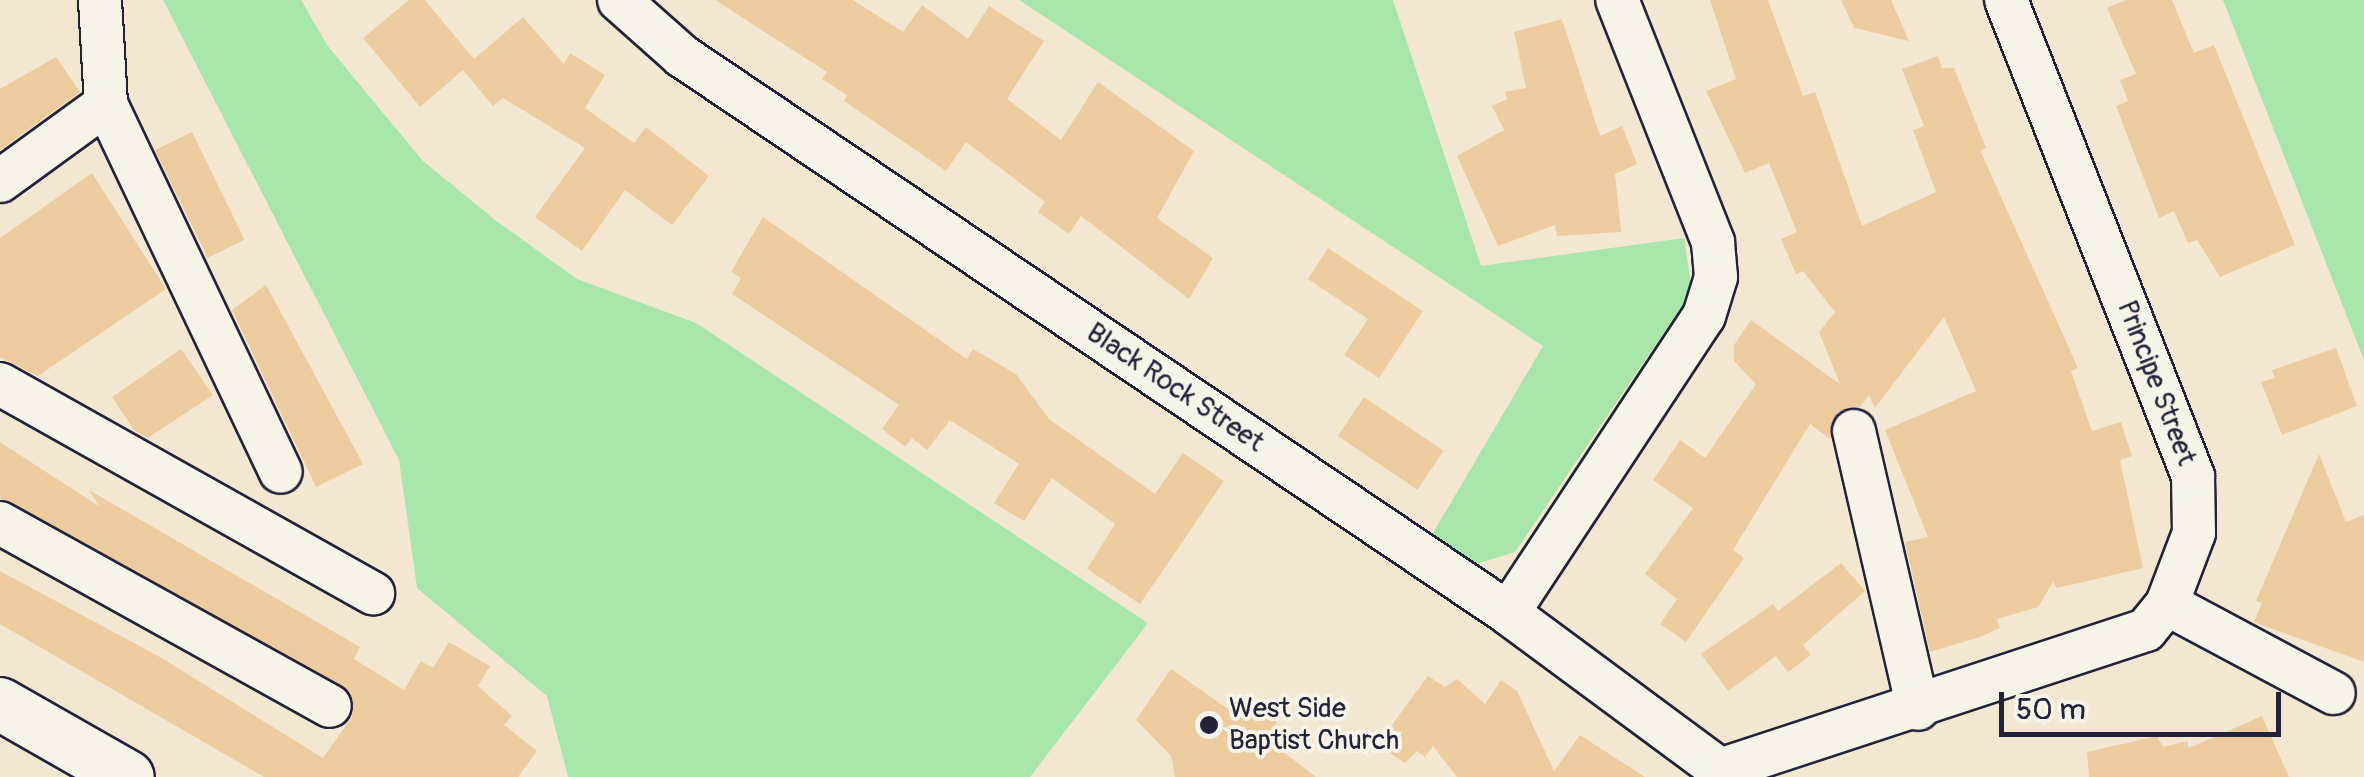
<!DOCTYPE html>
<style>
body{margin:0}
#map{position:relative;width:2364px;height:777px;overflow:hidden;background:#f4e7d2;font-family:Pangolin,sans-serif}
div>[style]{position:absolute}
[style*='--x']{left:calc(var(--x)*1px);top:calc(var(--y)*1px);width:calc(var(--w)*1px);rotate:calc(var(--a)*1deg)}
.green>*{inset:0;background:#a8e5ab}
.building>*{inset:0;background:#eccc9e;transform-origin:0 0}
.roads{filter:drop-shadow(2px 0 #22223b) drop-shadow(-2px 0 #22223b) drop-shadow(0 2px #22223b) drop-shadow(0 -2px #22223b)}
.minor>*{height:42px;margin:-21px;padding:0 21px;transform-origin:21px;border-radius:21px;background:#f7f3e8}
.tertiary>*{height:52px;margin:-26px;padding:0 26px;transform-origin:26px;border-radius:26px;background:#f7f3e8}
.dots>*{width:28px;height:28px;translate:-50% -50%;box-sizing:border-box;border:5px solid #f7f3e8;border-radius:50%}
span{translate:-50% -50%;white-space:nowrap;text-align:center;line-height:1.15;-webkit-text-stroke:8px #f7f3e8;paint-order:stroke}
.street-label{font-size:28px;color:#22223b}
.poi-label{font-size:28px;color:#22223b}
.left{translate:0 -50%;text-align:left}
.scale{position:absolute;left:1999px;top:692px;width:282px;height:45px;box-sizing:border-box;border:5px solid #22223b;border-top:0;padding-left:12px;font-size:30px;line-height:35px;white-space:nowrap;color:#22223b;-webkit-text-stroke:8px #f7f3e8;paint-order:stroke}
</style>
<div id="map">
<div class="green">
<i style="clip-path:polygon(163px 0,301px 0,327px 45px,422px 160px,495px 220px,577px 279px,696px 323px,1148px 623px,1030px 777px,568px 777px,547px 696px,417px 588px,399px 460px)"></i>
<i style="clip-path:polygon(1019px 0,1393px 0,1481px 266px,1684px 238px,1692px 291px,1515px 552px,1476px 564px,1433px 533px,1543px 346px)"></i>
<i style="clip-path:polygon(2223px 0,2364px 0,2364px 360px)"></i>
</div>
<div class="building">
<i style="clip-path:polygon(409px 0,425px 0,474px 59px,523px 17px,564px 64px,570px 53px,605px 75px,585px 108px,634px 143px,646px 127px,709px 176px,672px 225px,625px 190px,582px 251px,535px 217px,585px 148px,503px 98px,493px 106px,463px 70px,420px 107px,363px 38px)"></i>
<i style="clip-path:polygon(715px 0,853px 0,903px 32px,922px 5px,968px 39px,989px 6px,1044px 41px,1007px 99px,1061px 140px,1098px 82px,1194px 151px,1157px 218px,1213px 258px,1189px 299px,1081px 216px,1069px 234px,1038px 212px,1045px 202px,966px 142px,946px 171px,844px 101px,847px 95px,822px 79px,827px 72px)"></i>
<i style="clip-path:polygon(1710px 0,1768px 0,1803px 96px,1815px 92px,1862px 226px,1936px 192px,1913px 130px,1924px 126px,1902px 69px,1938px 56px,1942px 68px,1954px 68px,1986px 148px,1980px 150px,2078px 368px,2071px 371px,2092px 431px,2121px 422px,2132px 456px,2120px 460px,2143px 568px,2057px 588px,2053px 582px,2038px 607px,1997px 619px,2000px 628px,1980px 637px,1930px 652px,1905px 542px,1928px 537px,1885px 430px,1976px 391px,1944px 317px,1875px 408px,1869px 395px,1860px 407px,1838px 412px,1830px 439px,1810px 424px,1733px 550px,1744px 558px,1686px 642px,1660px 624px,1677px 599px,1645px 574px,1693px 508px,1653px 480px,1680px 440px,1705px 458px,1756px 384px,1734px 361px,1734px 345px,1751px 320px,1840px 384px,1819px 332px,1835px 312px,1803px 271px,1796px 274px,1781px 239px,1797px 232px,1769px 163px,1745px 173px,1706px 91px,1736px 79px)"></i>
<i style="clip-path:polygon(1841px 0,1891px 0,1909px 41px,1854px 28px)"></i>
<i style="clip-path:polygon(2126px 0,2172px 0,2194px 53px,2214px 45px,2295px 245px,2220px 277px,2197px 240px,2188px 243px,2174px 211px,2159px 218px,2116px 106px,2128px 101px,2120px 80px,2136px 74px,2107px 8px)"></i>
<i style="clip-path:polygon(1562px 19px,1600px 136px,1622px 126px,1637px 164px,1615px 174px,1621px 232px,1557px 236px,1555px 225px,1498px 246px,1457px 156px,1504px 130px,1492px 106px,1507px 99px,1505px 92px,1526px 88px,1514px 32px)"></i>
<i style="clip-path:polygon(56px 57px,80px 92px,0 150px,0 89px)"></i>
<i style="left:192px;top:132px;width:120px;height:41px;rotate:64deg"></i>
<i style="clip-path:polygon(92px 173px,166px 289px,38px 376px,0 357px,0 238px)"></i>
<i style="clip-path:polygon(763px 217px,967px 359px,973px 349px,1016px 374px,1049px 419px,1155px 494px,1183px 453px,1224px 481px,1140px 604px,1087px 569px,1115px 524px,1052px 478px,1024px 521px,994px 503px,1019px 464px,950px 420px,927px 450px,912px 438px,905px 447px,882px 429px,899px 405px,732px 294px,741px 278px,731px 272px)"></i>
<i style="clip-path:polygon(1328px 248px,1423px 311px,1379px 378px,1344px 355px,1368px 319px,1308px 279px)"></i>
<i style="clip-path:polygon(266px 285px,363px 464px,316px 487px,232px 310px)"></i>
<i style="clip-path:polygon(2336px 348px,2357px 406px,2282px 435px,2261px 382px,2275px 378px,2272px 370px)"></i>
<i style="clip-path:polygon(181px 349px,213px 395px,148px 438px,134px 430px,112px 397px)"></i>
<i style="left:1364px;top:397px;width:96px;height:47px;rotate:34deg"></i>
<i style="clip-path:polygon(0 442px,100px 507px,89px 490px,360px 647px,354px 659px,404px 690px,421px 661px,433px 668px,449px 642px,490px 666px,478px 686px,512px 716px,504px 725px,537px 751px,518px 777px,264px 777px,0 624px,0 571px,160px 657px,323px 758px,352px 717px,351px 692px,0 498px)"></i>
<i style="clip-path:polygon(2319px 454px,2346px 522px,2364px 515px,2364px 662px,2254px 622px,2262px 603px,2256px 601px)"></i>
<i style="clip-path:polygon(1841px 563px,1865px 591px,1803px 645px,1811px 655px,1788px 672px,1776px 656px,1728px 691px,1701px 654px,1773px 604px,1778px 611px)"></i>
<i style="clip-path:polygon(1171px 669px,1231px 711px,1247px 698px,1273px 704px,1281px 750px,1316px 777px,1175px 777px,1171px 756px,1136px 720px)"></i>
<i style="clip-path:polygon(1428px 676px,1445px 687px,1457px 679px,1485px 704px,1501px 680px,1517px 691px,1554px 771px,1580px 735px,1645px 777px,1457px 777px,1433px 746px,1425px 757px,1417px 751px,1405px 763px,1377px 745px)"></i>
<i style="clip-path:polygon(2262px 716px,2289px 777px,2089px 777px,2087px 752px,2157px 736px,2163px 747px,2187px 741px,2189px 748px)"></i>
</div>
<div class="roads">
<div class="minor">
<i style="--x:100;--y:0;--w:104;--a:86.7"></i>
<i style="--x:106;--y:104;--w:407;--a:64.6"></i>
<i style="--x:619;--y:0;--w:84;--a:41.6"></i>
<i style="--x:682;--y:56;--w:996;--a:33.99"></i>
<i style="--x:1508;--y:613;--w:276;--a:36.5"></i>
<i style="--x:0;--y:181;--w:131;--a:-36"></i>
<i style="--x:0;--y:384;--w:428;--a:29.3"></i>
<i style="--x:1854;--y:431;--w:285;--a:77"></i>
<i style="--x:0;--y:523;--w:377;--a:29"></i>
<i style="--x:2167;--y:604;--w:189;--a:28.1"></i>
<i style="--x:1508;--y:613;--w:356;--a:-56.6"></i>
<i style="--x:1704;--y:316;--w:41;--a:-72.9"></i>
<i style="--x:1716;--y:277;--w:35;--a:-95"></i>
<i style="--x:1713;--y:242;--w:260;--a:-111.6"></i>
<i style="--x:1723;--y:769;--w:445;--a:-18.2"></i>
<i style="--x:2146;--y:630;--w:33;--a:-51"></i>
<i style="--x:2167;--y:604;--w:76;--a:-69.2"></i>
<i style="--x:2194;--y:533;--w:57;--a:-91"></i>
<i style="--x:2193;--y:476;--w:511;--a:-111.45"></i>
</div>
<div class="tertiary">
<i style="--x:0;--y:704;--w:147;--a:29.7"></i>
</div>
</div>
<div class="dots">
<i style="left:1209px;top:725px;background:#22223b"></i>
</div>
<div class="street-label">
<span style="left:2156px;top:383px;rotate:69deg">Principe Street</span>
<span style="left:1175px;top:388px;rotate:34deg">Black Rock Street</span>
</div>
<div class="poi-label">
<span class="left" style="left:1229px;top:725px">West Side<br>Baptist Church</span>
</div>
<div class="scale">50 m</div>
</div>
